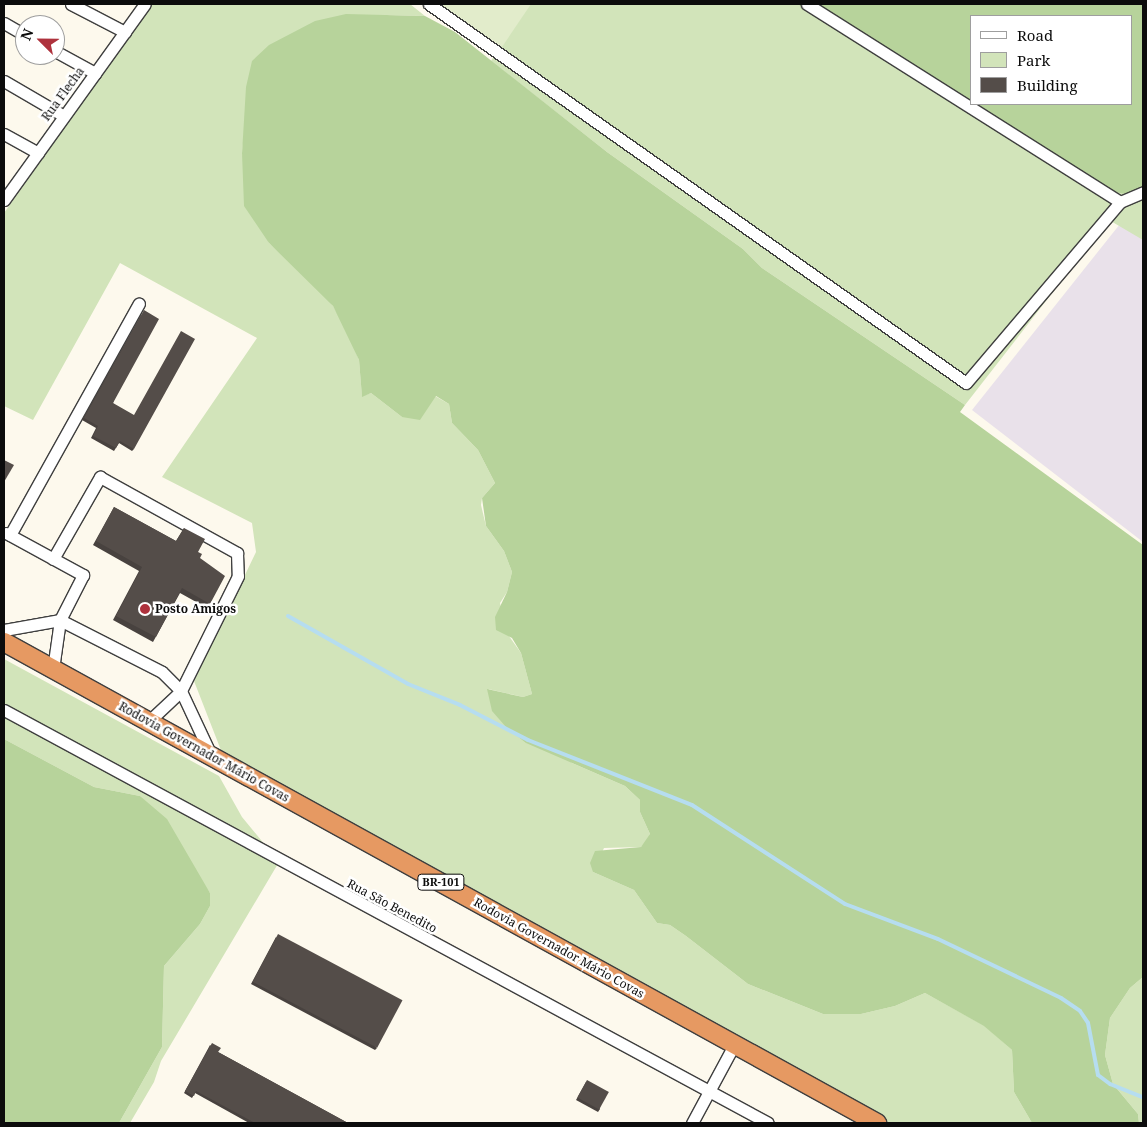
<!DOCTYPE html>
<meta charset="utf-8">
<style>
body{margin:0}
#map{position:relative;width:1147px;height:1127px;overflow:hidden;background:#fdf9ed;font-family:"Noto Serif",serif}
div>[style]{position:absolute}
[style*='--x']{left:calc(var(--x)*1px);top:calc(var(--y)*1px);width:calc(var(--w)*1px);rotate:calc(var(--a)*1deg)}
.industrial>*{inset:0;background:#e9e1ea}
.green>*{inset:0;background:#d2e4ba}
.forest>*{inset:0;background:#b7d39b}
.pitch>*{inset:0;background:#e2eccb}
.stream>*{height:4px;margin:-2px;padding:0 2px;transform-origin:2px;border-radius:2px;background:#b6ddf0}
.roads{filter:drop-shadow(1px 0 #3f3f3f) drop-shadow(-1px 0 #3f3f3f) drop-shadow(0 1px #3f3f3f) drop-shadow(0 -1px #3f3f3f)}
.minor>*{height:11px;margin:-5.5px;padding:0 5.5px;transform-origin:5.5px;border-radius:5.5px;background:#fff}
.highway>*{height:18px;margin:-9px;padding:0 9px;transform-origin:9px;border-radius:9px;background:#e69962}
.wall>*{inset:0;background:#48423f}
.building>*{inset:0;background:#544d49;transform-origin:0 0}
.dots>*{width:14px;height:14px;translate:-50% -50%;box-sizing:border-box;border:2px solid #fff;border-radius:50%}
span{translate:-50% -50%;white-space:nowrap;text-align:center;line-height:1.15;-webkit-text-stroke:5px #fff;paint-order:stroke}
.shield-label span{padding:1px 4px;background:#fff;border:1px solid;border-radius:4px;-webkit-text-stroke-width:0}
.shield-label{font-size:11px;color:#0c0c0c;font-weight:700}
.street-label{font-size:12px;color:#0c0c0c}
.poi-label{font-size:12px;color:#0c0c0c;font-weight:700}
.left{translate:0 -50%;text-align:left}
.frame{position:absolute;inset:0;border:5px solid #0c0c0c;pointer-events:none}
.legend{position:absolute;left:970px;top:15px;width:162px;height:90px;box-sizing:border-box;background:#fff;border:1px solid #9e9e9e;margin:0;padding:6px 9px;list-style:none;font-size:15px;color:#0c0c0c}
.legend li{display:flex;align-items:center;gap:10px;height:25px}
.legend b{width:25px;border:1px solid #9e9e9e}
.north{position:absolute;left:15px;top:15px;width:50px;height:50px;box-sizing:border-box;background:#fff;border:1px solid #9e9e9e;border-radius:50%;rotate:293deg;font-size:14px;font-weight:700;line-height:20px;text-align:center;color:#0c0c0c}
.north::after{content:'';display:block;margin:auto;width:18px;height:22px;background:#ae323d;clip-path:polygon(50% 0,100% 100%,50% 72%,0 100%)}
</style>
<div id="map">
<div class="industrial">
<i style="clip-path:polygon(1120px 224px,1143px 239px,1143px 542px,972px 410px)"></i>
</div>
<div class="green">
<i style="clip-path:polygon(152px 4px,410px 4px,425px 16px,389px 15px,245px 124px,242px 153px,269px 243px,319px 289px,333px 306px,349px 335px,359px 360px,362px 396px,371px 393px,402px 417px,435px 396px,449px 404px,452px 423px,478px 450px,495px 483px,482px 498px,481px 505px,486px 526px,504px 551px,512px 572px,507px 592px,500px 603px,506px 632px,521px 653px,532px 694px,523px 697px,488px 689px,572px 763px,625px 786px,640px 800px,640px 812px,650px 834px,648px 841px,641px 847px,604px 848px,593px 872px,634px 890px,657px 923px,670px 925px,686px 936px,748px 984px,823px 1014px,861px 1014px,895px 1006px,925px 993px,985px 1026px,1012px 1050px,1014px 1092px,1032px 1123px,890px 1123px,224px 758px,194px 681px,256px 552px,252px 523px,162px 477px,257px 338px,120px 263px,33px 420px,4px 406px,4px 213px)"></i>
<i style="clip-path:polygon(525px 4px,797px 4px,1044px 161px,1143px 191px,1143px 240px,1109px 220px,965px 405px,762px 268px,743px 249px,607px 152px,491px 61px)"></i>
<i style="clip-path:polygon(4px 659px,219px 776px,242px 817px,279px 862px,161px 1061px,154px 1082px,130px 1123px,119px 1123px,162px 1047px,164px 966px,200px 924px,210px 906px,210px 893px,140px 796px,94px 787px,4px 739px)"></i>
<i style="clip-path:polygon(1143px 977px,1143px 1123px,1139px 1123px,1138px 1114px,1113px 1084px,1105px 1055px,1110px 1018px,1130px 988px)"></i>
</div>
<div class="forest">
<i style="clip-path:polygon(evenodd,797px 4px,1143px 4px,1143px 191px,1126px 194px,1092px 188px,797px 4px,971px 16px,1131px 16px,1131px 104px,971px 104px,971px 16px)"></i>
<i style="clip-path:polygon(346px 14px,425px 16px,455px 32px,607px 152px,743px 249px,762px 268px,965px 405px,960px 412px,1143px 545px,1143px 977px,1130px 988px,1110px 1018px,1105px 1055px,1113px 1084px,1138px 1114px,1139px 1123px,1032px 1123px,1014px 1092px,1012px 1050px,984px 1026px,925px 993px,895px 1006px,861px 1014px,823px 1014px,748px 984px,686px 936px,670px 925px,657px 923px,634px 890px,593px 872px,590px 863px,595px 851px,641px 847px,650px 834px,640px 812px,640px 800px,625px 786px,526px 743px,506px 727px,492px 711px,487px 689px,523px 697px,532px 694px,521px 653px,512px 638px,496px 630px,495px 617px,507px 592px,512px 572px,504px 551px,486px 526px,482px 498px,495px 483px,478px 450px,452px 423px,449px 404px,436px 396px,420px 420px,402px 417px,371px 393px,362px 397px,359px 360px,333px 306px,269px 243px,244px 206px,242px 153px,246px 87px,252px 61px,269px 45px,315px 21px)"></i>
<i style="clip-path:polygon(4px 739px,94px 787px,140px 796px,167px 819px,210px 893px,210px 906px,200px 924px,164px 966px,162px 1047px,119px 1123px,4px 1123px)"></i>
</div>
<div class="pitch">
<i style="clip-path:polygon(438px 4px,531px 4px,502px 47px)"></i>
</div>
<div class="stream">
<i style="--x:288;--y:616;--w:138;--a:29.5"></i>
<i style="--x:408;--y:684;--w:56;--a:22"></i>
<i style="--x:460;--y:705;--w:76;--a:27.2"></i>
<i style="--x:528;--y:740;--w:176;--a:21.6"></i>
<i style="--x:692;--y:805;--w:182;--a:32.9"></i>
<i style="--x:845;--y:904;--w:99;--a:20.6"></i>
<i style="--x:938;--y:939;--w:136;--a:25.6"></i>
<i style="--x:1061;--y:998;--w:23;--a:34"></i>
<i style="--x:1080;--y:1011;--w:14;--a:56"></i>
<i style="--x:1088;--y:1023;--w:53;--a:79.1"></i>
<i style="--x:1098;--y:1075;--w:15;--a:37"></i>
<i style="--x:1110;--y:1084;--w:35;--a:22"></i>
</div>
<div class="roads">
<div class="minor">
<i style="--x:71;--y:4;--w:61;--a:27.4"></i>
<i style="--x:429;--y:4;--w:657;--a:35.21"></i>
<i style="--x:966;--y:383;--w:238;--a:-49.6"></i>
<i style="--x:1120;--y:202;--w:25;--a:-23"></i>
<i style="--x:807;--y:4;--w:370;--a:32.3"></i>
<i style="--x:4;--y:23;--w:24;--a:30"></i>
<i style="--x:55;--y:51;--w:46;--a:28.8"></i>
<i style="--x:4;--y:81;--w:69;--a:30.3"></i>
<i style="--x:4;--y:134;--w:39;--a:29"></i>
<i style="--x:4;--y:200;--w:241;--a:-54.3"></i>
<i style="--x:6;--y:533;--w:88;--a:28.6"></i>
<i style="--x:83;--y:575;--w:51;--a:117.1"></i>
<i style="--x:60;--y:620;--w:49;--a:98.1"></i>
<i style="--x:10;--y:535;--w:265;--a:-60.9"></i>
<i style="--x:53;--y:559;--w:95;--a:-60.2"></i>
<i style="--x:100;--y:477;--w:157;--a:29"></i>
<i style="--x:237;--y:553;--w:23;--a:88"></i>
<i style="--x:238;--y:576;--w:128;--a:116.4"></i>
<i style="--x:181;--y:691;--w:44;--a:136.8"></i>
<i style="--x:4;--y:630;--w:57;--a:-10.1"></i>
<i style="--x:60;--y:620;--w:114;--a:27"></i>
<i style="--x:162;--y:672;--w:27;--a:45"></i>
<i style="--x:181;--y:691;--w:71;--a:64.9"></i>
<i style="--x:4;--y:710;--w:868;--a:28.39"></i>
<i style="--x:692;--y:1123;--w:89;--a:-61.7"></i>
</div>
<div class="highway">
<i style="--x:4;--y:642;--w:997;--a:28.85"></i>
</div>
</div>
<div class="wall">
<i style="clip-path:polygon(142px 313px,113px 403px,134px 449px,132px 451px,119px 443px,114px 451px,91px 438px,96px 428px,82px 420px)"></i>
<i style="clip-path:polygon(114px 507px,176px 541px,184px 528px,198px 552px,210px 604px,207px 608px,180px 593px,153px 642px,113px 620px,139px 571px,93px 545px)"></i>
<i style="clip-path:polygon(276px 937px,377px 1048px,375px 1050px,251px 984px)"></i>
<i style="clip-path:polygon(210px 1045px,218px 1052px,348px 1123px,249px 1123px,195px 1093px,192px 1098px,184px 1093px)"></i>
<i style="clip-path:polygon(586px 1082px,600px 1109px,598px 1112px,576px 1100px)"></i>
</div>
<div class="building">
<i style="clip-path:polygon(144px 310px,159px 319px,113px 403px,134px 415px,181px 331px,195px 339px,134px 449px,120px 441px,116px 448px,93px 436px,98px 426px,84px 418px)"></i>
<i style="clip-path:polygon(4px 460px,14px 465px,4px 482px)"></i>
<i style="clip-path:polygon(114px 507px,176px 541px,184px 528px,205px 539px,198px 552px,202px 554px,200px 558px,225px 576px,210px 604px,182px 588px,156px 637px,116px 616px,142px 567px,96px 541px)"></i>
<i style="left:278px;top:934px;width:141px;height:54px;rotate:28deg"></i>
<i style="clip-path:polygon(212px 1043px,221px 1048px,218px 1052px,348px 1123px,255px 1123px,196px 1091px,194px 1096px,185px 1091px)"></i>
<i style="left:587px;top:1080px;width:25px;height:20px;rotate:29deg"></i>
</div>
<div class="dots">
<i style="left:145px;top:609px;background:#ae323d"></i>
</div>
<div class="shield-label">
<span style="left:441px;top:882px">BR-101</span>
</div>
<div class="street-label">
<span style="left:63px;top:94px;rotate:-54deg">Rua Flecha</span>
<span style="left:204px;top:752px;rotate:29deg">Rodovia Governador Mário Covas</span>
<span style="left:392px;top:906px;rotate:28deg">Rua São Benedito</span>
<span style="left:559px;top:948px;rotate:29deg">Rodovia Governador Mário Covas</span>
</div>
<div class="poi-label">
<span class="left" style="left:155px;top:609px">Posto Amigos</span>
</div>
<div class="frame"></div>
<ul class="legend">
<li><b style="height:6px;background:#fff"></b>Road</li>
<li><b style="height:14px;background:#d2e4ba"></b>Park</li>
<li><b style="height:14px;background:#544d49"></b>Building</li>
</ul>
<div class="north">N</div>
</div>
